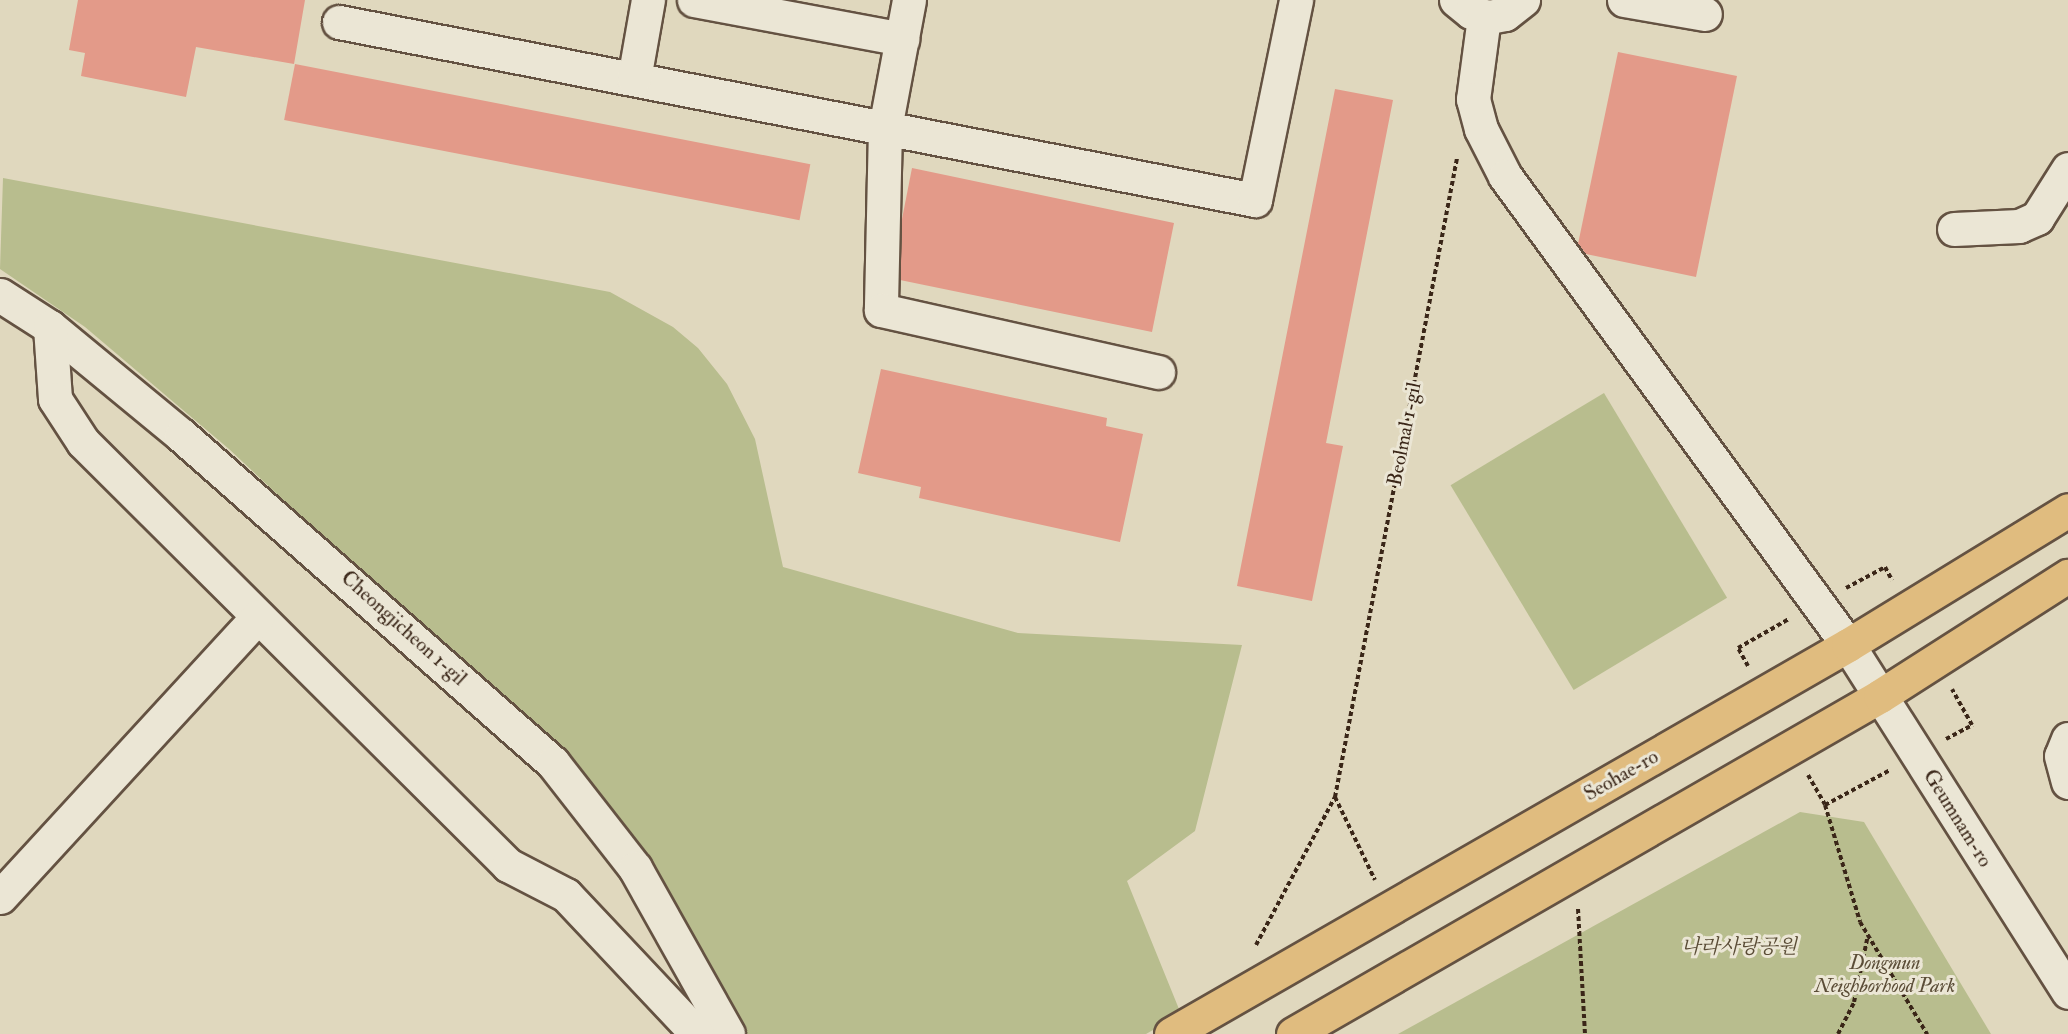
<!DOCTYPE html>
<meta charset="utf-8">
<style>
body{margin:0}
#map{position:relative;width:2068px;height:1034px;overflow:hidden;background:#e0d8be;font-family:"IM FELL Double Pica","Noto Serif KR",serif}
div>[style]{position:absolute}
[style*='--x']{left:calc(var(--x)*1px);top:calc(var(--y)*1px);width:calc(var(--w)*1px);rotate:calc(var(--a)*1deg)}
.green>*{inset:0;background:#b8bd8e;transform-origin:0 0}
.building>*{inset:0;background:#e39a89;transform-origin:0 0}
.path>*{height:4px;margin-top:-2px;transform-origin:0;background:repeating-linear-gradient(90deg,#3a2618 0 4.5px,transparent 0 7.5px)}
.roads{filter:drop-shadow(2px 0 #645242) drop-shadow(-2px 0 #645242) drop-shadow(0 2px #645242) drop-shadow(0 -2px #645242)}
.minor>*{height:33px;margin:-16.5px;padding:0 16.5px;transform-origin:16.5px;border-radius:16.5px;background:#ebe6d5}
.major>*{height:33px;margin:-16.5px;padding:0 16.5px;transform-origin:16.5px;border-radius:16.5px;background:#e0bc7f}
span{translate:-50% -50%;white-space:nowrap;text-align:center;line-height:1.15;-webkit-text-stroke:6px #ebe6d5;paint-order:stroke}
.street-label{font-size:20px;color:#3a2618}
.park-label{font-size:20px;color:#5a4c36;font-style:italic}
</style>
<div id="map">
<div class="green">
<i style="clip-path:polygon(3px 178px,610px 292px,673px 327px,698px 348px,727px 384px,755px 439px,783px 567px,1018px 633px,1242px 645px,1195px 831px,1127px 881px,1181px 1014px,1146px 1034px,740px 1034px,577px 775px,229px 449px,85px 327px,0 269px)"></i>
<i style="left:1604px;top:393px;width:239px;height:179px;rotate:59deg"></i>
<i style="clip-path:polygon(1800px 812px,1864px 822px,1991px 1034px,1398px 1034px)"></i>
</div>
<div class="building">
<i style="clip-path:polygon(78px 0,305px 0,294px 64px,196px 47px,186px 97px,81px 76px,85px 53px,69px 50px)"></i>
<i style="clip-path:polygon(1618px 52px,1737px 76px,1696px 277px,1586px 254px,1578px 244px)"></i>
<i style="left:295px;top:64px;width:525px;height:57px;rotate:11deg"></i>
<i style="clip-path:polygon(1335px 89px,1393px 100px,1326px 443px,1343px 446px,1312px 601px,1237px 586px)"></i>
<i style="clip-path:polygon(912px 168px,1174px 223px,1152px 332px,900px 280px,902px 219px)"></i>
<i style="clip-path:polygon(881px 369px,1107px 418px,1106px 426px,1143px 434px,1120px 542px,919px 498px,921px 487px,858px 473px)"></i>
</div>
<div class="path">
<i style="--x:1846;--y:588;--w:44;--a:-28.3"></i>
<i style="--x:1885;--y:567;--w:15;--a:62"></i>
<i style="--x:1748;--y:666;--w:21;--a:-119"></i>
<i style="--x:1738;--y:648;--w:59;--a:-29.6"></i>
<i style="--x:1946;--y:739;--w:30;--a:-28"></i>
<i style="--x:1972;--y:725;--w:41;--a:-119.1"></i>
<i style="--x:1808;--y:775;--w:34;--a:60"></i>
<i style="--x:1825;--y:805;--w:122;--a:73.3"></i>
<i style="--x:1860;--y:922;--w:131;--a:59.1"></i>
<i style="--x:1335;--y:797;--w:92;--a:64.3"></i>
<i style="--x:1825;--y:805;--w:74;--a:-28.3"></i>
<i style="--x:1578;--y:909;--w:125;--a:86.8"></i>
<i style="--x:1256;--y:945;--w:168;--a:-61.9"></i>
<i style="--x:1335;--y:797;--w:651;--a:-79.19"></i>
<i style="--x:1838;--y:1034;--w:36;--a:-63"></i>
<i style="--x:1854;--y:1002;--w:68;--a:-78.2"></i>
</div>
<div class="roads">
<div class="minor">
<i style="--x:694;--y:0;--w:212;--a:10.6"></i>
<i style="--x:909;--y:0;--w:130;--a:100.6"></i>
<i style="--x:885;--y:128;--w:182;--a:91.3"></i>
<i style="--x:881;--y:310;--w:284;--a:12.6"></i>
<i style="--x:1456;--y:0;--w:19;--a:39"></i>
<i style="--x:1471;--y:12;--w:19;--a:16"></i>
<i style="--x:1489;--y:17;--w:16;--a:-11"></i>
<i style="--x:1505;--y:14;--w:23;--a:-38"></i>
<i style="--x:1624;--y:0;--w:82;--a:9.8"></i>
<i style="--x:1484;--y:17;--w:83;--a:97.6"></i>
<i style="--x:1473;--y:99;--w:31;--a:75"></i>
<i style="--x:1481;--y:129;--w:53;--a:62.9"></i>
<i style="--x:1505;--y:176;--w:581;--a:53.82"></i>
<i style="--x:1848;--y:645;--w:411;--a:57.6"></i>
<i style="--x:339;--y:22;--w:933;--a:11"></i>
<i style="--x:1255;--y:200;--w:204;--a:-78.4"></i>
<i style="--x:634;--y:79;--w:80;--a:-80"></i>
<i style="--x:1954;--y:229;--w:65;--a:-2.6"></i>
<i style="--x:2019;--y:226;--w:20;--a:-24"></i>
<i style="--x:2037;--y:218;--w:58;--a:-57.7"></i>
<i style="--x:0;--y:295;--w:59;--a:32.6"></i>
<i style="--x:50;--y:327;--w:170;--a:39.5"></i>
<i style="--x:181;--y:435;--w:496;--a:41.4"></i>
<i style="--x:553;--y:763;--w:133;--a:52"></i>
<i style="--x:635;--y:868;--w:190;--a:60.7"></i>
<i style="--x:50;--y:327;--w:72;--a:86"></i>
<i style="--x:55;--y:399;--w:51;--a:56.9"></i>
<i style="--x:83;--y:442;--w:600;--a:44.86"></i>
<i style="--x:508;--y:865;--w:65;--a:27.3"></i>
<i style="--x:566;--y:895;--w:191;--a:46.7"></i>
<i style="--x:2068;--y:739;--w:18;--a:112"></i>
<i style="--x:2061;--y:756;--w:27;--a:75"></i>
<i style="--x:0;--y:897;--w:381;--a:-47.4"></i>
</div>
<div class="major">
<i style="--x:1171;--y:1034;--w:781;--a:-29.88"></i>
<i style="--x:1848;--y:645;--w:258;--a:-31.5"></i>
<i style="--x:1293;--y:1034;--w:677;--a:-29.93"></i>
<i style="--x:1880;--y:696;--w:223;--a:-32.6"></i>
</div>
</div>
<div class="street-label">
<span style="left:1404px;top:434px;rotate:-79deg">Beolmal 1-gil</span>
<span style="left:404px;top:628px;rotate:42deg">Cheongjicheon 1-gil</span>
<span style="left:1621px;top:775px;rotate:-30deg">Seohae-ro</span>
<span style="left:1958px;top:818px;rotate:58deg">Geumnam-ro</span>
</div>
<div class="park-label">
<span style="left:1739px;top:946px">나라사랑공원</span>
<span style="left:1885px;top:974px">Dongmun<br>Neighborhood Park</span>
</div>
</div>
